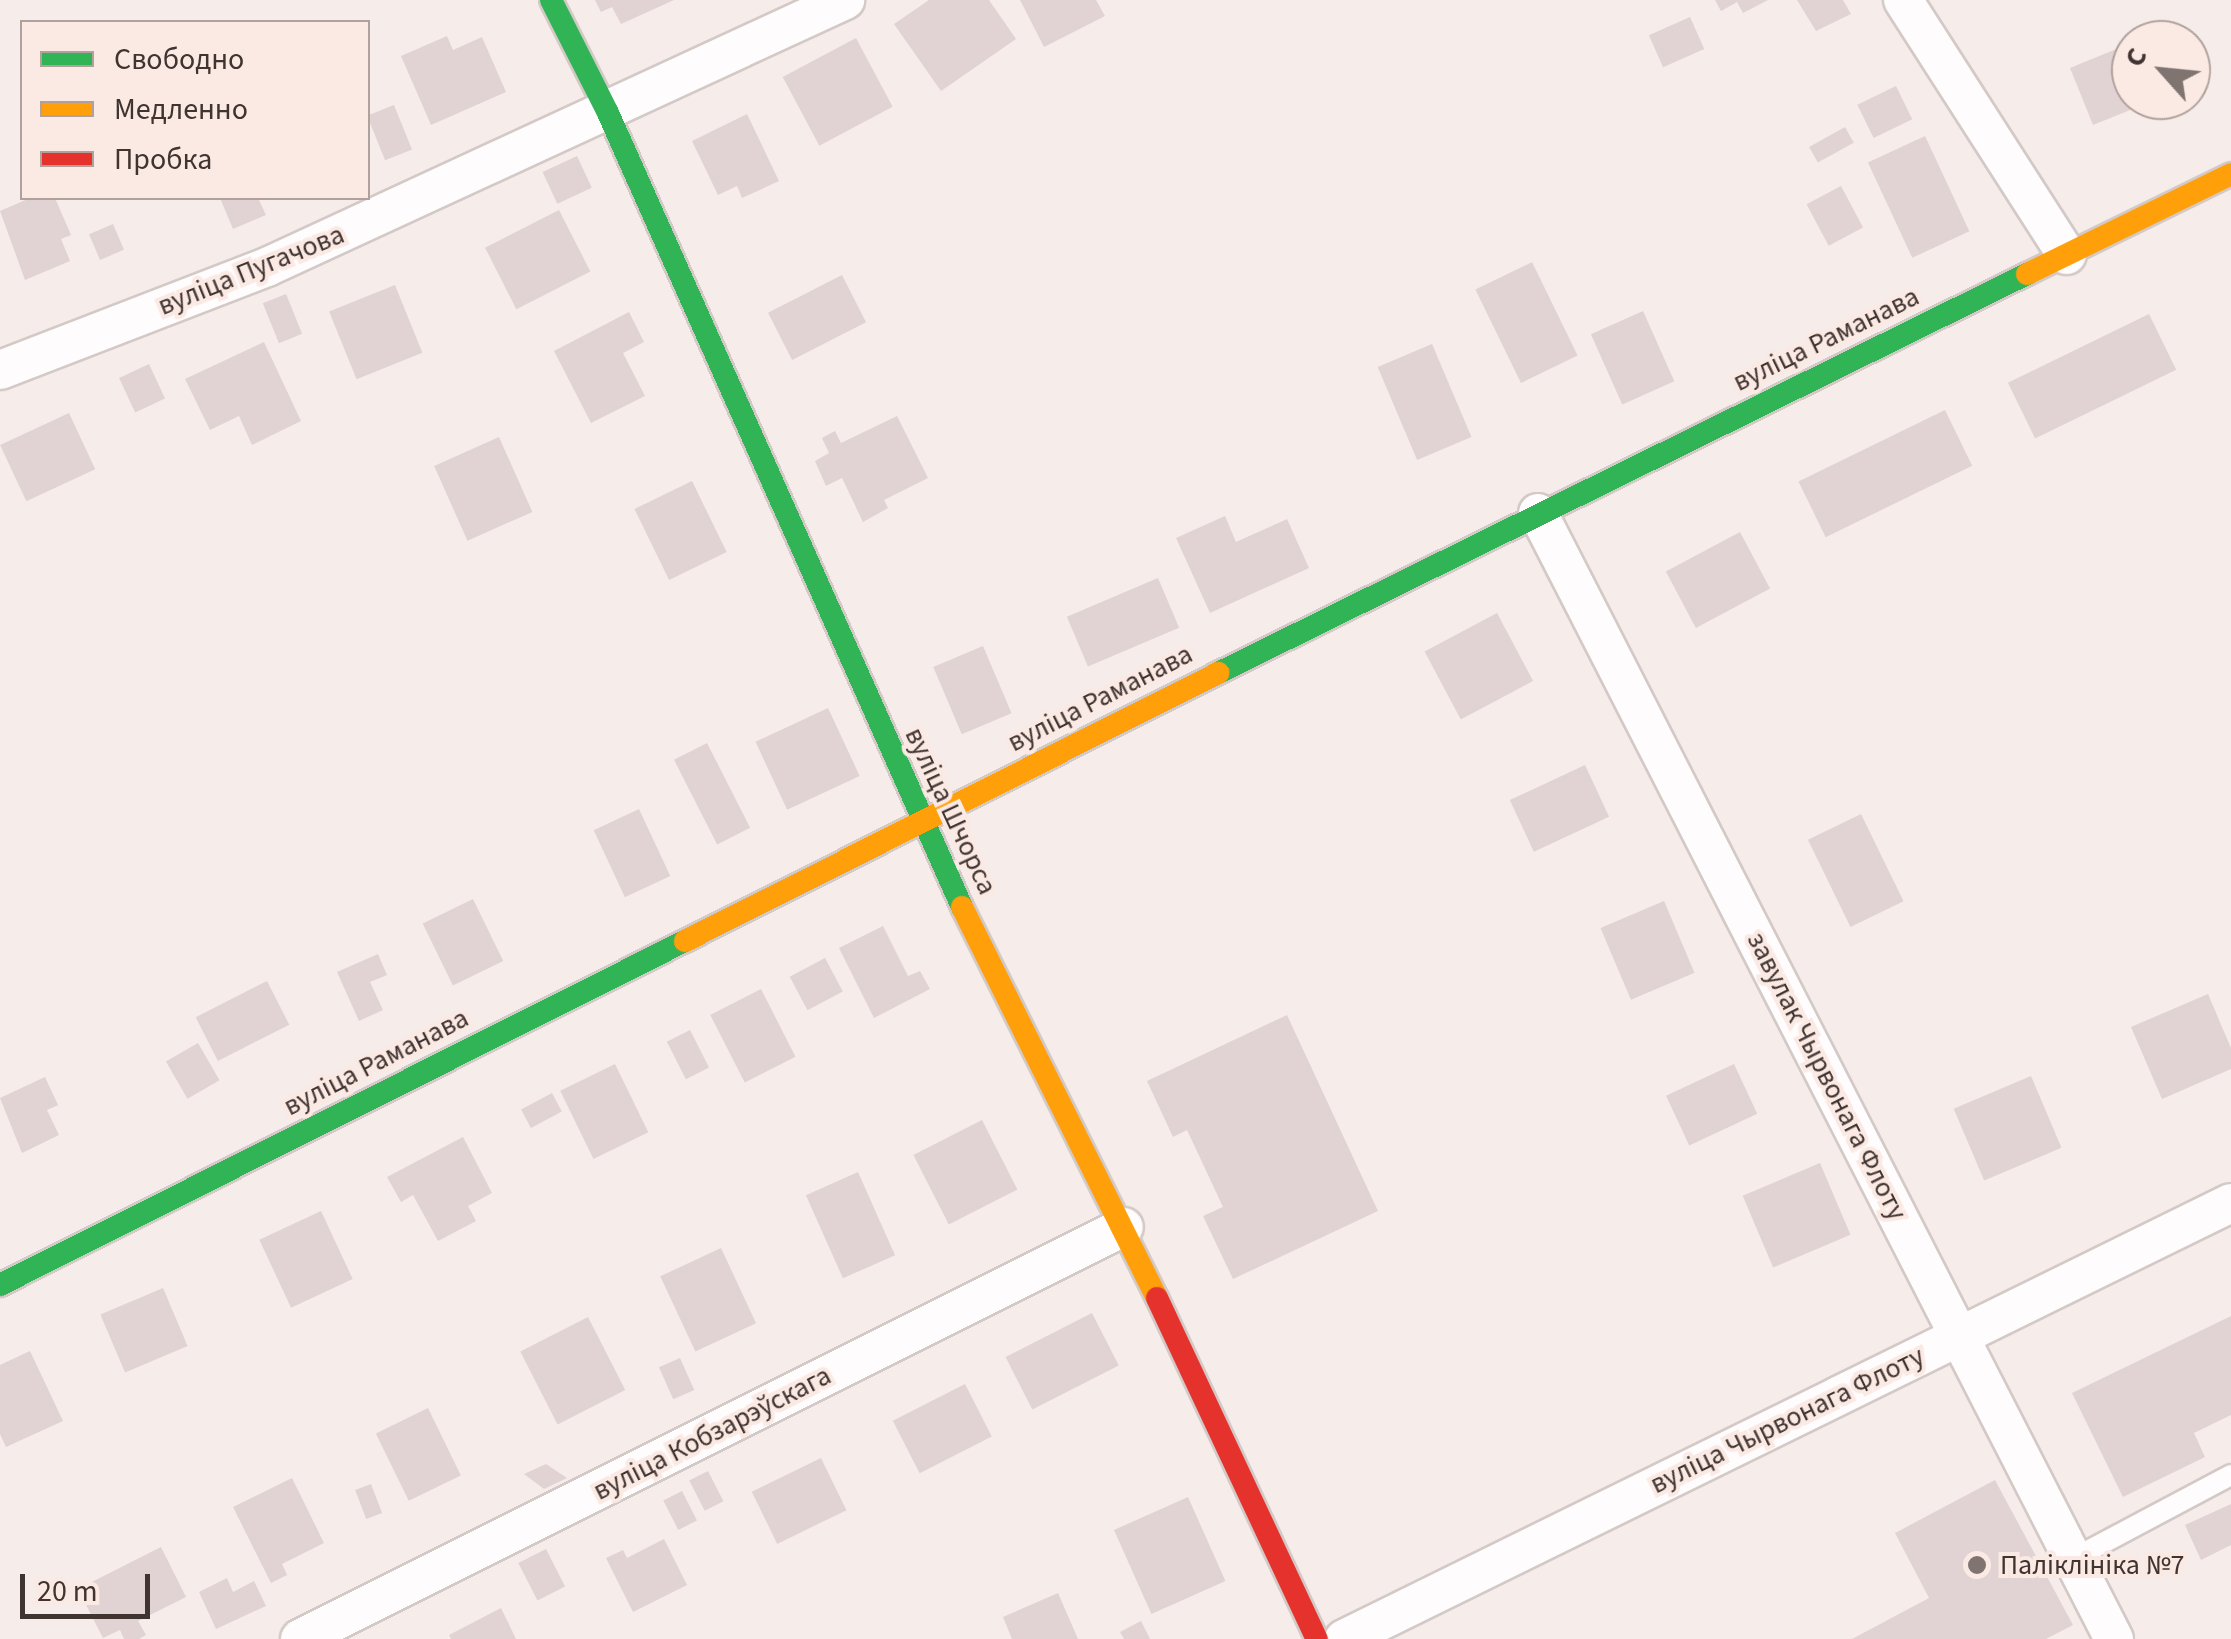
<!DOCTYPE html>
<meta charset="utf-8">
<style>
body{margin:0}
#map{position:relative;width:2231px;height:1639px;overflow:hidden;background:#f6ece9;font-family:"Source Sans 3",sans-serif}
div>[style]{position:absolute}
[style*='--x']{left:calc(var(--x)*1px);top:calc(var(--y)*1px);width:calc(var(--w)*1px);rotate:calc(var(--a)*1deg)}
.building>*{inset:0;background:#e1d3d3;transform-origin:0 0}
.roads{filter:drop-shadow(2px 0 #d3c9c6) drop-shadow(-2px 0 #d3c9c6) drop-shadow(0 2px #d3c9c6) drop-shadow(0 -2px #d3c9c6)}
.lane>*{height:20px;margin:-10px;padding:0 10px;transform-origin:10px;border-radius:10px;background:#fefcfc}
.street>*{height:38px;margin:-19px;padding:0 19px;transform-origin:19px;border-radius:19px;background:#fefcfc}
.fast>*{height:22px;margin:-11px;padding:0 11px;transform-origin:11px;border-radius:11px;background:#30b455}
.slow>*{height:22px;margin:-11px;padding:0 11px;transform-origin:11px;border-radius:11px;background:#ff9f0a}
.jam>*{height:22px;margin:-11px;padding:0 11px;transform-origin:11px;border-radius:11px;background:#e5322d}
.dots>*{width:28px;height:28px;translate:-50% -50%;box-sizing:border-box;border:5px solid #fbe9e4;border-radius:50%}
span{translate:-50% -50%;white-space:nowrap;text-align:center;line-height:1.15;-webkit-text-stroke:8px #fbe9e4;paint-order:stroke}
.street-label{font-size:28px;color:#403431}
.poi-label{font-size:28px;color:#403431}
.left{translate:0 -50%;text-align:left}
.legend{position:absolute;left:20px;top:20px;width:350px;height:180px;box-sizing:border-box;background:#fbe9e4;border:2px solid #b0a19c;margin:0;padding:12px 18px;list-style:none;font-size:30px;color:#403431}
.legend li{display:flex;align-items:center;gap:20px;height:50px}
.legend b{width:50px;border:2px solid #b0a19c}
.north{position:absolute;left:2111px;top:20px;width:100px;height:100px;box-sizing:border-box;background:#fbe9e4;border:2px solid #b0a19c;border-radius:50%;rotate:297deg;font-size:28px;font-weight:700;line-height:40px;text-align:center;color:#403431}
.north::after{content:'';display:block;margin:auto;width:35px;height:45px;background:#807471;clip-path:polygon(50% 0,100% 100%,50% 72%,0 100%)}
.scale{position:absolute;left:20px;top:1574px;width:130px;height:45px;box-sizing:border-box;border:5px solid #403431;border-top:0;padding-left:12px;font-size:30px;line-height:35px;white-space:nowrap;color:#403431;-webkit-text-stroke:8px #fbe9e4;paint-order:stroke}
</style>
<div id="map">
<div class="building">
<i style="clip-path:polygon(595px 0,674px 0,621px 24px,612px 7px,601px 12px)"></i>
<i style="clip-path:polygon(929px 0,989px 0,1016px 39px,941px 91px,894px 24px)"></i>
<i style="clip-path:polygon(1020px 0,1096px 0,1105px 16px,1044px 47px)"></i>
<i style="clip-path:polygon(1715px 0,1768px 0,1743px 13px,1737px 2px,1721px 11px)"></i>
<i style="clip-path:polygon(1797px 0,1843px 0,1851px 14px,1816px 31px)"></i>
<i style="left:1690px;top:17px;width:35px;height:45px;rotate:66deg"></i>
<i style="clip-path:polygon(447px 36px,453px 50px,482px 37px,506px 92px,431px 125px,401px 56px)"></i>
<i style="left:856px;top:38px;width:78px;height:83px;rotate:62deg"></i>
<i style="clip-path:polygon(2131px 43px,2131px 100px,2155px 100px,2093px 125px,2070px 68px)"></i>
<i style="left:1896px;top:86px;width:37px;height:43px;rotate:64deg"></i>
<i style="left:394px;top:105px;width:48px;height:29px;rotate:68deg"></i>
<i style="clip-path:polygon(747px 114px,779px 181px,742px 198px,737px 186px,718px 195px,692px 141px)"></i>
<i style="left:1845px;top:127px;width:18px;height:41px;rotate:61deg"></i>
<i style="left:1925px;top:136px;width:105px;height:63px;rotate:65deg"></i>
<i style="left:577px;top:156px;width:35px;height:38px;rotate:65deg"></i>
<i style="left:1841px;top:186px;width:47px;height:39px;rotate:62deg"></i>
<i style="clip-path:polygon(30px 198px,55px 198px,71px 235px,61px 239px,70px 261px,25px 280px,0 211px)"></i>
<i style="clip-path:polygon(220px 198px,258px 198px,266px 215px,233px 229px)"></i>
<i style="left:559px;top:210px;width:69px;height:83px;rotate:63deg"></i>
<i style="left:113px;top:224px;width:28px;height:26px;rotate:67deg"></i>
<i style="left:1532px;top:262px;width:104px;height:63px;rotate:64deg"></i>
<i style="left:842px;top:275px;width:53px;height:83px;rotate:63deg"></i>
<i style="left:395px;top:285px;width:73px;height:71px;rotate:68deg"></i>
<i style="left:286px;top:294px;width:43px;height:25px;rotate:68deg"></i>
<i style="left:1643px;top:311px;width:77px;height:57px;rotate:66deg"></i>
<i style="clip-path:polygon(629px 312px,644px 342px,623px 353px,645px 396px,591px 423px,554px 351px)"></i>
<i style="left:2149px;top:314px;width:62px;height:157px;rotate:64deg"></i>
<i style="clip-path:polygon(264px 342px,301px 421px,252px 445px,239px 416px,210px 430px,185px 379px)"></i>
<i style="left:1432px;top:344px;width:101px;height:59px;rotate:67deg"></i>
<i style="left:149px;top:364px;width:38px;height:33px;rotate:65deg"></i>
<i style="left:1945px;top:410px;width:62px;height:163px;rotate:64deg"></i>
<i style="left:69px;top:413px;width:62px;height:76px;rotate:65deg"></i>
<i style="clip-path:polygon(897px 416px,928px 478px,884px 500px,888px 508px,863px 522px,842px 478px,826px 486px,815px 461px,829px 453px,822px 438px,835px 431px,841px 443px)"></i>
<i style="left:499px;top:437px;width:82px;height:71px;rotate:66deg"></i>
<i style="left:692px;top:481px;width:79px;height:64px;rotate:64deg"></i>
<i style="clip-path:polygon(1225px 516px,1236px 542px,1287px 519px,1309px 568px,1210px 613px,1176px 538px)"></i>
<i style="left:1740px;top:532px;width:64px;height:84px;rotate:62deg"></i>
<i style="left:1158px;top:578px;width:54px;height:99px;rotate:67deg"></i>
<i style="left:1497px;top:613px;width:77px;height:82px;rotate:62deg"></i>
<i style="left:983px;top:646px;width:73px;height:54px;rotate:67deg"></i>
<i style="left:828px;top:708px;width:75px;height:80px;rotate:65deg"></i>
<i style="left:707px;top:743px;width:95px;height:37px;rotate:63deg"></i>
<i style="left:1585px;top:765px;width:57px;height:83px;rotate:65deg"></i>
<i style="left:639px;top:809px;width:74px;height:50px;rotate:65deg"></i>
<i style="left:1861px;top:814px;width:97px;height:59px;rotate:64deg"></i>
<i style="left:473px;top:899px;width:69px;height:56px;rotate:64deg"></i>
<i style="left:1664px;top:901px;width:78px;height:69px;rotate:67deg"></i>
<i style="clip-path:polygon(883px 926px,908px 976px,920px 971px,930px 989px,874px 1018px,839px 948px)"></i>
<i style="clip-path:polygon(378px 954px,387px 975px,370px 982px,383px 1010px,359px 1021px,337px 972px)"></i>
<i style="left:825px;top:958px;width:38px;height:40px;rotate:62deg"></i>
<i style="left:267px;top:981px;width:49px;height:80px;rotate:63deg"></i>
<i style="left:761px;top:989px;width:76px;height:57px;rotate:63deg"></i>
<i style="clip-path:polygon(2208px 994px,2231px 1048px,2231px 1069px,2162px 1099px,2131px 1027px)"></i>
<i style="clip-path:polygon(1287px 1015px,1378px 1211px,1233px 1279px,1203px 1216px,1223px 1207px,1187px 1130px,1173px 1137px,1147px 1081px)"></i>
<i style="left:690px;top:1030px;width:42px;height:26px;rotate:63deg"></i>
<i style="left:198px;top:1043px;width:43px;height:37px;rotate:60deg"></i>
<i style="left:615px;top:1064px;width:76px;height:61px;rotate:64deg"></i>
<i style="left:1734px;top:1064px;width:55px;height:75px;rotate:65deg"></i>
<i style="left:2031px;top:1076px;width:78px;height:84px;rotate:67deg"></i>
<i style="clip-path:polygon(45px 1077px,58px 1105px,47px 1110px,59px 1135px,22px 1153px,0 1098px)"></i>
<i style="left:552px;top:1093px;width:21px;height:35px;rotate:62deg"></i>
<i style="left:982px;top:1120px;width:78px;height:77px;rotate:63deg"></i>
<i style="clip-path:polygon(463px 1137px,492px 1193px,468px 1206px,476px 1221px,438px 1241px,413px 1195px,401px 1202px,387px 1177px)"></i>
<i style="left:1820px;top:1163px;width:78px;height:84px;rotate:67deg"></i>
<i style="left:858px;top:1172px;width:91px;height:57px;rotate:66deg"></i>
<i style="left:321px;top:1211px;width:75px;height:68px;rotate:65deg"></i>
<i style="left:721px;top:1248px;width:83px;height:67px;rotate:65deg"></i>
<i style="left:163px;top:1288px;width:63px;height:68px;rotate:67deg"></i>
<i style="left:1092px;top:1313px;width:59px;height:97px;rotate:63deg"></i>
<i style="clip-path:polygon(2231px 1316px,2231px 1415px,2194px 1433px,2205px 1457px,2123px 1497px,2072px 1393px)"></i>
<i style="left:588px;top:1317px;width:82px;height:76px;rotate:63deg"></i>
<i style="clip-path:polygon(30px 1351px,63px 1421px,6px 1447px,0 1434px,0 1365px)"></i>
<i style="left:680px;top:1358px;width:35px;height:23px;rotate:66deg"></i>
<i style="left:965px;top:1384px;width:59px;height:81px;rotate:63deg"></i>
<i style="left:428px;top:1408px;width:75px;height:58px;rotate:64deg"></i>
<i style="left:821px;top:1458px;width:58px;height:77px;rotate:64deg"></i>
<i style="clip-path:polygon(546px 1464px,567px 1478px,544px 1489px,524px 1474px)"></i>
<i style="left:708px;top:1471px;width:34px;height:21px;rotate:63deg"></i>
<i style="clip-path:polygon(292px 1478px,324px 1543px,282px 1564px,287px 1575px,271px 1583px,233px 1507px)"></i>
<i style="clip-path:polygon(1995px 1480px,2073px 1625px,2046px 1639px,1852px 1639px,1929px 1598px,1895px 1533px)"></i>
<i style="left:371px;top:1484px;width:31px;height:17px;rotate:69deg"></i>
<i style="left:682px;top:1491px;width:33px;height:21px;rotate:63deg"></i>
<i style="left:1188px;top:1497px;width:92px;height:81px;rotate:66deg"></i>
<i style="clip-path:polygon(2231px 1504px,2231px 1545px,2201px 1560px,2185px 1525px)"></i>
<i style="clip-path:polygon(664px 1539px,687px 1585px,633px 1612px,606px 1558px,623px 1550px,627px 1558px)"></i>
<i style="clip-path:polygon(161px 1547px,186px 1597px,138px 1621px,146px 1635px,139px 1639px,124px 1639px,120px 1630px,103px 1638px,78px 1589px)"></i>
<i style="left:546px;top:1549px;width:42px;height:31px;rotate:63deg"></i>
<i style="clip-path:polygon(227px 1578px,233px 1592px,254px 1581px,266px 1606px,216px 1629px,199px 1592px)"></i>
<i style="clip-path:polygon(1058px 1593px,1078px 1639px,1012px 1639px,1003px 1617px)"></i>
<i style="clip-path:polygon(501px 1608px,516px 1639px,451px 1639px,449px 1635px)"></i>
<i style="clip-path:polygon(1141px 1621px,1150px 1639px,1124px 1639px,1120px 1632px)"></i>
</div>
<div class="roads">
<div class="lane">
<i style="--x:2073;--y:1559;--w:179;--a:-28"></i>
</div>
<div class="street">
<i style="--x:1903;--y:0;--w:303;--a:57.3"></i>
<i style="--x:0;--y:370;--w:286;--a:-21.1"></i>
<i style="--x:267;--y:267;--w:637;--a:-24.79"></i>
<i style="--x:1538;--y:513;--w:1265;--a:62.91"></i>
<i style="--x:300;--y:1639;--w:921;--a:-26.57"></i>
<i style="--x:1344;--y:1639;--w:988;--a:-26.18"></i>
</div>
<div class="fast">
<i style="--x:551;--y:0;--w:127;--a:63.2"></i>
<i style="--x:608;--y:113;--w:869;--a:65.97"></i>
<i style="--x:1218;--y:673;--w:902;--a:-26.25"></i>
<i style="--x:0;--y:1285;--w:767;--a:-26.67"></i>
</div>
<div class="slow">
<i style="--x:2027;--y:274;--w:227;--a:-26.1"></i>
<i style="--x:962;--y:907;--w:437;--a:63.5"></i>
<i style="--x:685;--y:941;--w:597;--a:-26.69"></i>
</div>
<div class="jam">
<i style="--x:1157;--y:1298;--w:377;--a:64.9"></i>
</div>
</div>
<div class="dots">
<i style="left:1977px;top:1565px;background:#807471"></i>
</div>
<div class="street-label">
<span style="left:251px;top:270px;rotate:-22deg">вуліца Пугачова</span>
<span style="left:1826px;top:339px;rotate:-26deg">вуліца Раманава</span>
<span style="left:1100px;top:698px;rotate:-27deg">вуліца Раманава</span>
<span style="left:951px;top:811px;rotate:65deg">вуліца Шчорса</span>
<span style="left:376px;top:1062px;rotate:-27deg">вуліца Раманава</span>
<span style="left:1827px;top:1076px;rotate:63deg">завулак Чырвонага Флоту</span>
<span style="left:1787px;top:1420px;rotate:-26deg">вуліца Чырвонага Флоту</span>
<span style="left:712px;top:1433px;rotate:-27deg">вуліца Кобзарэўскага</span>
</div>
<div class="poi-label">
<span class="left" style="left:2000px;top:1565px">Паліклініка №7</span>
</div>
<ul class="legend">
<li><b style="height:12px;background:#30b455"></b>Свободно</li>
<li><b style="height:12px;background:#ff9f0a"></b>Медленно</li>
<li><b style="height:12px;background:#e5322d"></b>Пробка</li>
</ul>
<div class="north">С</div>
<div class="scale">20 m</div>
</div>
